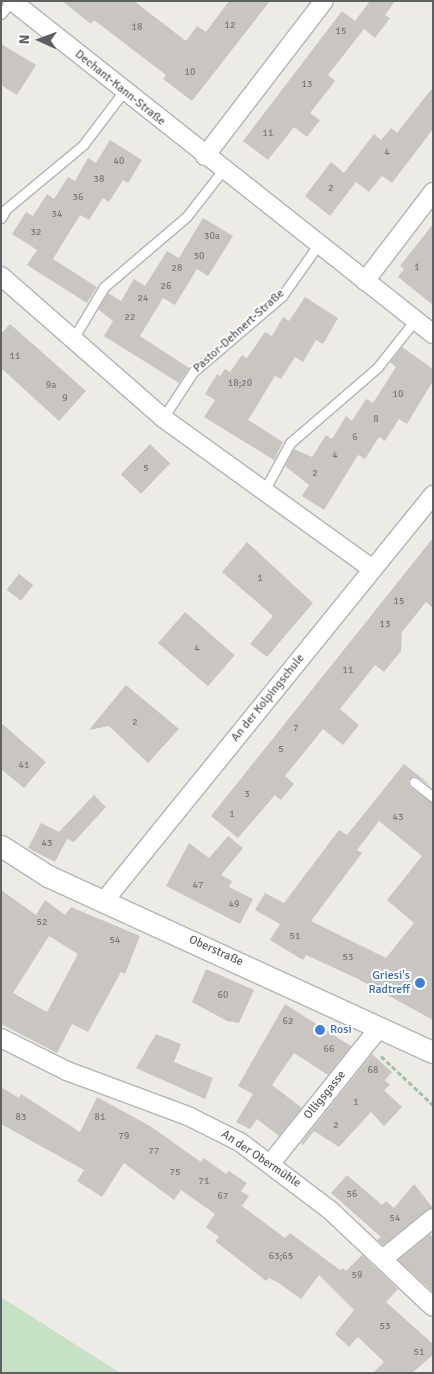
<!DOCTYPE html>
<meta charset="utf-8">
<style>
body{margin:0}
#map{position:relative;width:434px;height:1374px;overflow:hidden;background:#edebe5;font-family:Signika,sans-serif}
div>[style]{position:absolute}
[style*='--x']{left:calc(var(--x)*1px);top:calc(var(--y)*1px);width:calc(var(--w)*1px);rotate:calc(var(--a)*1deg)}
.green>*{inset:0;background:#c6e2c5}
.building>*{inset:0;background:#c9c6c2;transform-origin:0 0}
.path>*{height:3px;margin-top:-1.5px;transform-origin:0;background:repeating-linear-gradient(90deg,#9fc2a8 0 5px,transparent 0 7.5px)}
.roads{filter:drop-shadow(1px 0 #b2b5b8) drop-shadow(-1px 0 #b2b5b8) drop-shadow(0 1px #b2b5b8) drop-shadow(0 -1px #b2b5b8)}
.service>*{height:9px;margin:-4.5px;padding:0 4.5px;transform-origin:4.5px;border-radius:4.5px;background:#fff}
.minor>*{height:18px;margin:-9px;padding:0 9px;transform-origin:9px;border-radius:9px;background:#fff}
.tertiary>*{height:21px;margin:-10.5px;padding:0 10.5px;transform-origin:10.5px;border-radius:10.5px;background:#fff}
.dots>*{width:14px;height:14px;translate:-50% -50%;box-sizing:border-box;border:2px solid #fff;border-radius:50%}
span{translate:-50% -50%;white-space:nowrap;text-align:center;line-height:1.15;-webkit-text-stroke:4px #fff;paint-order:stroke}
.number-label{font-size:10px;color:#787a7c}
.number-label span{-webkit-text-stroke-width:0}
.street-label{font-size:12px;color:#5d6064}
.shop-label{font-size:12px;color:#366cbe}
.right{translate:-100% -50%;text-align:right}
.left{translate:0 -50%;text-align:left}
.frame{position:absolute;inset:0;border:2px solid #5d6064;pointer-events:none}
.north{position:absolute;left:15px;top:15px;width:50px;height:50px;-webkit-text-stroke:4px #fff;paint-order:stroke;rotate:272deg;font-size:14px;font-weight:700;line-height:20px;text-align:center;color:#5d6064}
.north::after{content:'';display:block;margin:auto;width:18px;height:22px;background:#5d6064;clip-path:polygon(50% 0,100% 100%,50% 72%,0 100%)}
</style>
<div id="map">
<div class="green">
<i style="clip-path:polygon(1px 1297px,120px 1373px,1px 1373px)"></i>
</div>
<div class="building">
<i style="clip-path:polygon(62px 1px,134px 1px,186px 41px,197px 26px,206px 32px,229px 1px,270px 1px,192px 101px,163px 79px,166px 75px,94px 20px,91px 24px)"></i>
<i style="clip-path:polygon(370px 1px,395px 1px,385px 15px,390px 18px,375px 38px,364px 29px,328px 75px,335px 81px,310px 113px,320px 120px,307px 137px,294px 127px,268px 160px,243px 141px,342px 11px,355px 21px)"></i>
<i style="clip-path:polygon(1px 44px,36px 65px,17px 95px,1px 85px)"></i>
<i style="clip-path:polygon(433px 87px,433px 129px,392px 183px,382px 176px,369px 192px,356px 182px,330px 216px,305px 196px,331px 162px,344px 173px,374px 134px,381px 140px,391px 128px,397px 133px)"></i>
<i style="clip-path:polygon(110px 140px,142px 160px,128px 183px,123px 180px,109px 202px,103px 198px,89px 220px,80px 215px,53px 259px,97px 287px,87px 303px,27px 265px,37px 250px,12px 234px,26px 212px,33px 216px,47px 194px,54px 199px,68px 177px,75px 181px,88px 158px,96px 163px)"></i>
<i style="clip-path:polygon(203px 218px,233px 236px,208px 276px,197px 269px,175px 305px,163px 298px,140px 336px,189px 368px,179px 383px,104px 336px,113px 321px,98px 309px,108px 293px,121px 301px,134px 279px,145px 286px,167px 251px,179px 258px)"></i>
<i style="clip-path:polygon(433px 224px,433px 305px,398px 277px,404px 269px,400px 266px)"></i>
<i style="clip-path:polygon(305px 297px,338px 318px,323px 344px,316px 340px,303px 362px,295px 357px,281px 379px,275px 376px,248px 420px,283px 442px,274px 460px,204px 417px,215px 400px,205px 394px,217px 374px,220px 376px,225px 369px,230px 372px,242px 355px,247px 358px,265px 332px,272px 336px,283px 317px,289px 321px)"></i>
<i style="clip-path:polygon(10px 324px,86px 391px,59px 421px,1px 368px,1px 334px)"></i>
<i style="clip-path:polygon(402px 347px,433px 369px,433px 381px,407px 424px,399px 419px,385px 441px,379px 437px,365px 459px,358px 455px,324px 510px,302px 496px,309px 485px,285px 466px,294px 449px,312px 457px,326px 435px,332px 439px,346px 416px,352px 421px,366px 399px,373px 403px,396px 367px,390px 362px)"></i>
<i style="left:150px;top:444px;width:28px;height:42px;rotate:44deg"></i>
<i style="clip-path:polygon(433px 538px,433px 608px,426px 602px,402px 632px,401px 651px,384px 672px,375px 665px,340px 709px,359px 725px,343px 745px,323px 729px,285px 776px,294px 784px,281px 800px,275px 795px,238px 838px,211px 816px)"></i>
<i style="clip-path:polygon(247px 542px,313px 603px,267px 657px,250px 644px,273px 616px,222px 572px)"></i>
<i style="left:19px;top:574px;width:18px;height:20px;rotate:38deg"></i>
<i style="left:185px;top:612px;width:66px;height:41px;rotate:41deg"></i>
<i style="clip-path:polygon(126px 685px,179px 729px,148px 763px,109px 726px,89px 730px)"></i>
<i style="clip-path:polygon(1px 723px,46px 762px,24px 788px,1px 769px)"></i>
<i style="clip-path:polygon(evenodd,404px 764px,433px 787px,415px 776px,408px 781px,410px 787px,433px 803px,433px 1020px,358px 979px,306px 955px,303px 960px,270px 940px,280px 924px,255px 910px,265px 893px,284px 903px,339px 830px,347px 835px,404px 764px,379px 821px,422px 856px,387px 900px,414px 923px,386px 958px,311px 921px,362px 853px,357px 850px,379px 821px)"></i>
<i style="clip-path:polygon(94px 795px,106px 807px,74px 842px,67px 839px,55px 862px,28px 848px,41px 823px,59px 832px)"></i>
<i style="clip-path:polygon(228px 836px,243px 848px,221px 875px,232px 881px,229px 887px,253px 899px,240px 924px,166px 886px,189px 843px,209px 858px)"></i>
<i style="clip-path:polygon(evenodd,1px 890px,36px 915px,45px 900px,65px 915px,71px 907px,140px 936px,125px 974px,121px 972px,88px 1032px,72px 1024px,57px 1053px,1px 1024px,1px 890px,49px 936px,78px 954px,47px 1012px,13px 993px,49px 936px)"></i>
<i style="clip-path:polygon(206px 969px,254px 990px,239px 1023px,227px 1021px,192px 1002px)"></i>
<i style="clip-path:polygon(285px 1004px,351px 1046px,328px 1075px,294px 1053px,272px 1085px,302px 1108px,279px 1136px,257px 1119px,250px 1129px,236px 1122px,253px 1094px,238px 1086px)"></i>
<i style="clip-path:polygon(156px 1034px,181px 1044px,174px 1062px,213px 1078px,205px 1099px,136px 1068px)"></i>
<i style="clip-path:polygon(372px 1054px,392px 1072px,385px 1080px,390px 1085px,384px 1090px,402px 1107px,384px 1126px,371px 1112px,339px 1147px,314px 1131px,303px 1145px,301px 1143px)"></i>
<i style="clip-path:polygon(1px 1087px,19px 1098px,21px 1094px,80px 1132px,97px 1097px,150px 1126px,201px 1162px,204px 1158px,226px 1174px,229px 1171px,247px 1183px,241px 1191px,249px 1196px,242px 1206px,285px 1238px,290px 1233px,340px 1270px,343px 1268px,346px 1271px,362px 1255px,398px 1289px,386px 1302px,433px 1344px,433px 1355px,412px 1373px,373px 1373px,384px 1362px,358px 1337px,349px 1347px,335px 1334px,354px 1310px,319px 1275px,301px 1299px,277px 1282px,269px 1278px,266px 1281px,215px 1241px,219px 1237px,206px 1227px,215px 1214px,181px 1190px,174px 1200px,124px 1163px,102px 1197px,77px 1181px,84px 1170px,1px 1124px)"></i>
<i style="clip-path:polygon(347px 1175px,382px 1205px,386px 1201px,394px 1208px,414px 1184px,433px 1208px,383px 1245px,377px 1240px,381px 1237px,331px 1193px)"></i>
<i style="clip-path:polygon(430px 1234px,433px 1237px,433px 1292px,398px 1260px)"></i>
</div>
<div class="path">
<i style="--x:381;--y:1056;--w:71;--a:43.3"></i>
</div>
<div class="roads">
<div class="service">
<i style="--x:1;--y:14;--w:16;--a:-52"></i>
<i style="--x:1;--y:218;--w:10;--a:-61"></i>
<i style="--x:6;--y:209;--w:100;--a:-39.7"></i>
<i style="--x:83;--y:145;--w:68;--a:-52.8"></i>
<i style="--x:73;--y:339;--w:61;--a:-59.2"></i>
<i style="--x:104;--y:287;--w:109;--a:-40.5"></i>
<i style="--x:187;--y:216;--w:58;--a:-52"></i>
<i style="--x:163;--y:418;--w:55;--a:-56.9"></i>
<i style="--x:193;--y:372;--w:117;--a:-40.5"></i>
<i style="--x:282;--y:296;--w:62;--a:-54.8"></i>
<i style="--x:264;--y:491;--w:55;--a:-61.6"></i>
<i style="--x:290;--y:443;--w:115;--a:-40.8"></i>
<i style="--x:377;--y:368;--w:61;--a:-51.6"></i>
<i style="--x:414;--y:782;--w:24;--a:38"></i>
</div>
<div class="minor">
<i style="--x:12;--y:1;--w:537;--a:38.34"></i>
<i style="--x:205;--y:156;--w:195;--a:-52.5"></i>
<i style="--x:1;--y:276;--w:215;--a:41.2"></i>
<i style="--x:163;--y:418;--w:258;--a:35.8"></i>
<i style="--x:365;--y:281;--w:112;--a:-52.6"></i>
<i style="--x:104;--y:901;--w:523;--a:-50.98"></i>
<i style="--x:1;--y:1038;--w:74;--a:26.6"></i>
<i style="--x:67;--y:1071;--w:129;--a:20.4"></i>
<i style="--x:188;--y:1116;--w:58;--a:26.6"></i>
<i style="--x:240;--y:1142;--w:113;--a:37.1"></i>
<i style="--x:330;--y:1210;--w:141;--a:43.3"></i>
<i style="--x:271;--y:1163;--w:173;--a:-51.3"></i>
<i style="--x:384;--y:1258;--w:63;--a:-39.2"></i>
</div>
<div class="tertiary">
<i style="--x:1;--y:846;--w:56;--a:32.6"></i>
<i style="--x:48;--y:876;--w:423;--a:24.6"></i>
</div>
</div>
<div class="dots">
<i style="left:420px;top:983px;background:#3f7fe0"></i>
<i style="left:320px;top:1030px;background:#3f7fe0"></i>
</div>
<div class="number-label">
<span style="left:230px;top:26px">12</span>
<span style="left:137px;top:28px">18</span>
<span style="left:341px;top:32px">15</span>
<span style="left:190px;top:73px">10</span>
<span style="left:307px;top:85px">13</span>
<span style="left:268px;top:134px">11</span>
<span style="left:387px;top:153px">4</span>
<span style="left:119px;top:162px">40</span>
<span style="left:99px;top:180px">38</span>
<span style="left:331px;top:189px">2</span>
<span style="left:78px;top:198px">36</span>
<span style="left:57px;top:215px">34</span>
<span style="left:36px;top:233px">32</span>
<span style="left:212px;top:237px">30a</span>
<span style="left:199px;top:257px">30</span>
<span style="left:417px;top:268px">1</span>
<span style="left:177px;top:269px">28</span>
<span style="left:166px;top:287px">26</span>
<span style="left:143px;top:299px">24</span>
<span style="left:130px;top:318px">22</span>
<span style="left:15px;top:357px">11</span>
<span style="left:240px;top:384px">18;20</span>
<span style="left:51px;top:386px">9a</span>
<span style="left:398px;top:395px">10</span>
<span style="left:65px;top:399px">9</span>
<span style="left:376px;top:420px">8</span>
<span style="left:355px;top:438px">6</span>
<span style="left:335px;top:456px">4</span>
<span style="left:146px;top:469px">5</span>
<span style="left:315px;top:474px">2</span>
<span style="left:260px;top:579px">1</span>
<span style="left:399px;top:602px">15</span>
<span style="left:385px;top:625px">13</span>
<span style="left:197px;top:649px">4</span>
<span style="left:348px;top:671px">11</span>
<span style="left:135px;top:723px">2</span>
<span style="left:296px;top:729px">7</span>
<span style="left:281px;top:750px">5</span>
<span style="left:24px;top:766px">41</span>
<span style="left:247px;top:795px">3</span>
<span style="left:232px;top:815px">1</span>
<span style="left:398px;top:818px">43</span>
<span style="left:47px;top:844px">43</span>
<span style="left:198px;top:886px">47</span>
<span style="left:234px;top:905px">49</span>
<span style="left:42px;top:923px">52</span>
<span style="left:295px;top:937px">51</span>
<span style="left:115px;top:941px">54</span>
<span style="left:348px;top:958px">53</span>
<span style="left:223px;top:996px">60</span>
<span style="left:288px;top:1022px">62</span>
<span style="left:329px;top:1050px">66</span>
<span style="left:373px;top:1071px">68</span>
<span style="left:356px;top:1103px">1</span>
<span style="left:21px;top:1118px">83</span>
<span style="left:100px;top:1118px">81</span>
<span style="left:336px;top:1126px">2</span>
<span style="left:124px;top:1137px">79</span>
<span style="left:154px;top:1152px">77</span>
<span style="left:175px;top:1173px">75</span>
<span style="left:204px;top:1182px">71</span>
<span style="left:352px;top:1195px">56</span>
<span style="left:223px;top:1197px">67</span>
<span style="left:395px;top:1219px">54</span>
<span style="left:281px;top:1257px">63;65</span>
<span style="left:357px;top:1276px">59</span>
<span style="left:385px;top:1327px">53</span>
<span style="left:419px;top:1353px">51</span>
</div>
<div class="street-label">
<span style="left:120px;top:88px;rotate:39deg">Dechant-Kann-Straße</span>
<span style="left:239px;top:331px;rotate:-42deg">Pastor-Dehnert-Straße</span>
<span style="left:268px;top:698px;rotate:-51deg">An der Kolpingschule</span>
<span style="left:216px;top:951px;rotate:24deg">Oberstraße</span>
<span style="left:325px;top:1095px;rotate:-51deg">Olligsgasse</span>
<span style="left:261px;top:1159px;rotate:34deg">An der Obermühle</span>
</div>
<div class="shop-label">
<span class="right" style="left:410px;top:983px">Griesi's<br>Radtreff</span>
<span class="left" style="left:330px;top:1030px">Rosi</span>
</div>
<div class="frame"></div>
<div class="north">N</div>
</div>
